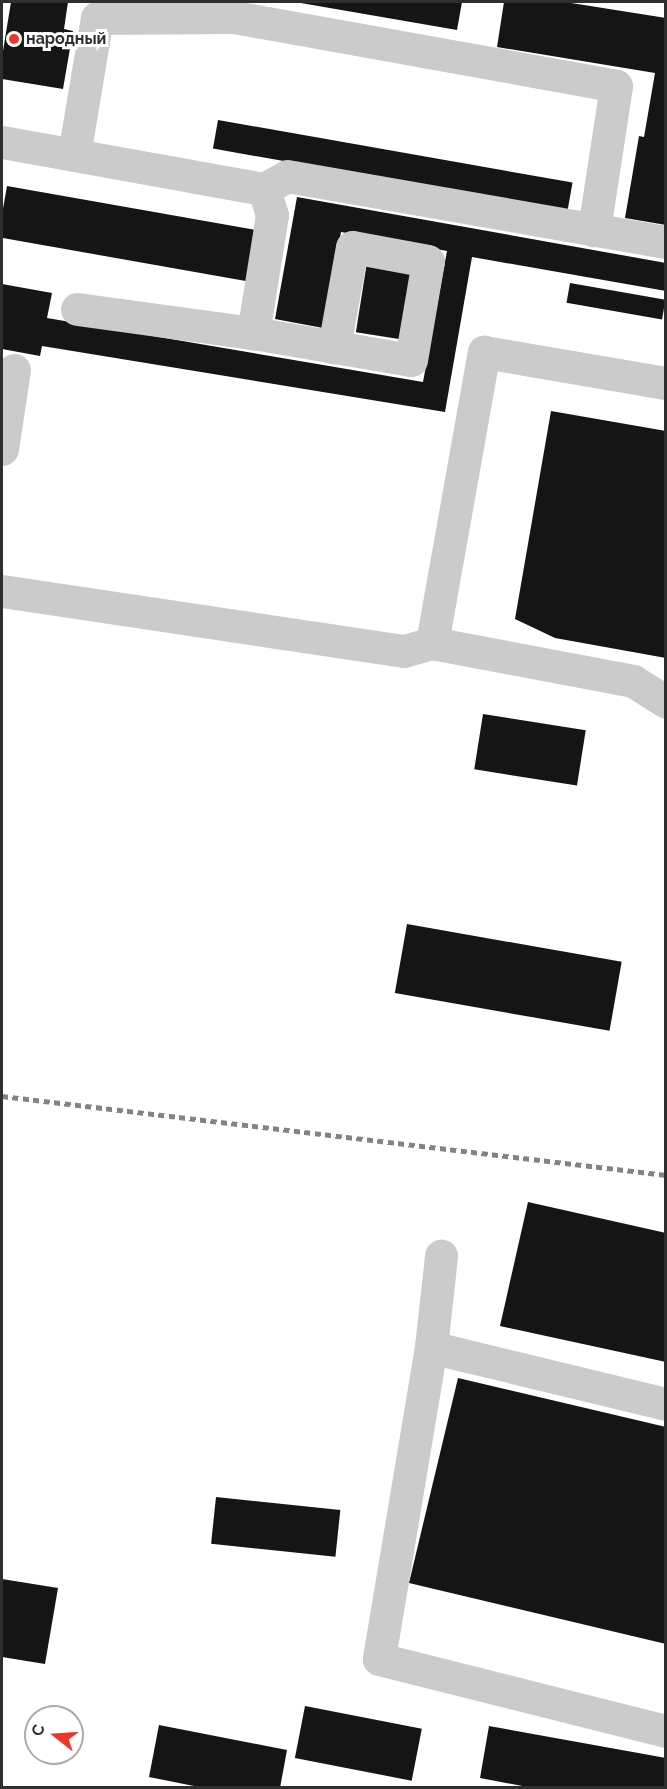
<!DOCTYPE html>
<meta charset="utf-8">
<style>
body{margin:0}
#map{position:relative;width:667px;height:1789px;overflow:hidden;background:#fff;font-family:Raleway,sans-serif}
div>[style]{position:absolute}
[style*='--x']{left:calc(var(--x)*1px);top:calc(var(--y)*1px);width:calc(var(--w)*1px);rotate:calc(var(--a)*1deg)}
.building>*{inset:0;background:#151515;transform-origin:0 0}
.minor>*{height:33px;margin:-16.5px;padding:0 16.5px;transform-origin:16.5px;border-radius:16.5px;background:#cbcbcb}
.rail>*{height:4.5px;margin-top:-2.25px;transform-origin:0;background:repeating-linear-gradient(90deg,#838383 0 6px,transparent 0 10.5px)}
.dots>*{width:16px;height:16px;translate:-50% -50%;box-sizing:border-box;border:3px solid #fff;border-radius:50%}
span{translate:-50% -50%;white-space:nowrap;text-align:center;line-height:1.15;-webkit-text-stroke:6px #fff;paint-order:stroke}
.poi-label{font-size:16px;color:#2e2e2e;font-weight:700}
.left{translate:0 -50%;text-align:left}
.frame{position:absolute;inset:0;border:3px solid #2e2e2e;pointer-events:none}
.north{position:absolute;left:24px;top:1705px;width:60px;height:60px;box-sizing:border-box;background:#fff;border:2px solid #ababab;border-radius:50%;rotate:287deg;font-size:16px;font-weight:700;line-height:24px;text-align:center;color:#2e2e2e}
.north::after{content:'';display:block;margin:auto;width:21px;height:27px;background:#ed3528;clip-path:polygon(50% 0,100% 100%,50% 72%,0 100%)}
</style>
<div id="map">
<div class="building">
<i style="clip-path:polygon(11px 2px,68px 2px,64px 29px,73px 31px,63px 89px,2px 79px,2px 57px)"></i>
<i style="clip-path:polygon(295px 2px,462px 2px,457px 30px)"></i>
<i style="clip-path:polygon(504px 2px,565px 2px,666px 18px,666px 225px,625px 218px,639px 136px,644px 137px,655px 73px,497px 47px)"></i>
<i style="left:218px;top:120px;width:360px;height:29px;rotate:10deg"></i>
<i style="left:7px;top:186px;width:253px;height:52px;rotate:10deg"></i>
<i style="clip-path:polygon(297px 197px,666px 263px,666px 291px,472px 257px,445px 412px,42px 346px,40px 356px,2px 349px,2px 284px,52px 293px,47px 318px,423px 382px,447px 251px,341px 232px,323px 328px,275px 319px)"></i>
<i style="left:367px;top:262px;width:50px;height:71px;rotate:9deg"></i>
<i style="left:570px;top:283px;width:97px;height:20px;rotate:10deg"></i>
<i style="clip-path:polygon(551px 411px,666px 431px,666px 658px,555px 638px,515px 619px)"></i>
<i style="left:483px;top:714px;width:104px;height:56px;rotate:9deg"></i>
<i style="left:407px;top:924px;width:218px;height:70px;rotate:10deg"></i>
<i style="clip-path:polygon(528px 1202px,666px 1233px,666px 1362px,500px 1326px)"></i>
<i style="clip-path:polygon(458px 1378px,666px 1427px,666px 1644px,409px 1583px)"></i>
<i style="left:216px;top:1497px;width:125px;height:47px;rotate:6deg"></i>
<i style="clip-path:polygon(2px 1579px,58px 1588px,45px 1664px,2px 1657px)"></i>
<i style="left:305px;top:1706px;width:119px;height:53px;rotate:11deg"></i>
<i style="clip-path:polygon(159px 1725px,287px 1750px,280px 1788px,204px 1788px,149px 1777px)"></i>
<i style="clip-path:polygon(489px 1726px,666px 1758px,666px 1788px,533px 1788px,480px 1778px)"></i>
</div>
<div class="minor">
<i style="--x:2;--y:142;--w:266;--a:10.2"></i>
<i style="--x:264;--y:189;--w:27;--a:73"></i>
<i style="--x:272;--y:215;--w:120;--a:99.1"></i>
<i style="--x:74;--y:155;--w:139;--a:-80.5"></i>
<i style="--x:97;--y:18;--w:137;--a:-0.4"></i>
<i style="--x:234;--y:17;--w:388;--a:10.2"></i>
<i style="--x:616;--y:86;--w:146;--a:98.7"></i>
<i style="--x:264;--y:189;--w:26;--a:-29"></i>
<i style="--x:287;--y:176;--w:385;--a:9.9"></i>
<i style="--x:77;--y:309;--w:178;--a:7.8"></i>
<i style="--x:253;--y:333;--w:160;--a:9.7"></i>
<i style="--x:411;--y:360;--w:100;--a:-80.3"></i>
<i style="--x:428;--y:261;--w:77;--a:-169.6"></i>
<i style="--x:352;--y:247;--w:102;--a:100.2"></i>
<i style="--x:2;--y:449;--w:80;--a:-81.4"></i>
<i style="--x:2;--y:591;--w:406;--a:8.5"></i>
<i style="--x:404;--y:651;--w:29;--a:-16"></i>
<i style="--x:432;--y:643;--w:205;--a:10.7"></i>
<i style="--x:633;--y:681;--w:39;--a:32"></i>
<i style="--x:432;--y:643;--w:296;--a:-79.9"></i>
<i style="--x:484;--y:352;--w:185;--a:9.7"></i>
<i style="--x:431;--y:1347;--w:92;--a:-83.7"></i>
<i style="--x:666;--y:1404;--w:242;--a:-166.4"></i>
<i style="--x:431;--y:1347;--w:316;--a:99.5"></i>
<i style="--x:379;--y:1659;--w:296;--a:14.1"></i>
</div>
<div class="rail">
<i style="--x:2;--y:1096;--w:669;--a:6.78"></i>
</div>
<div class="dots">
<i style="left:14px;top:39px;background:#ed3528"></i>
</div>
<div class="poi-label">
<span class="left" style="left:26px;top:39px">народный</span>
</div>
<div class="frame"></div>
<div class="north">С</div>
</div>
